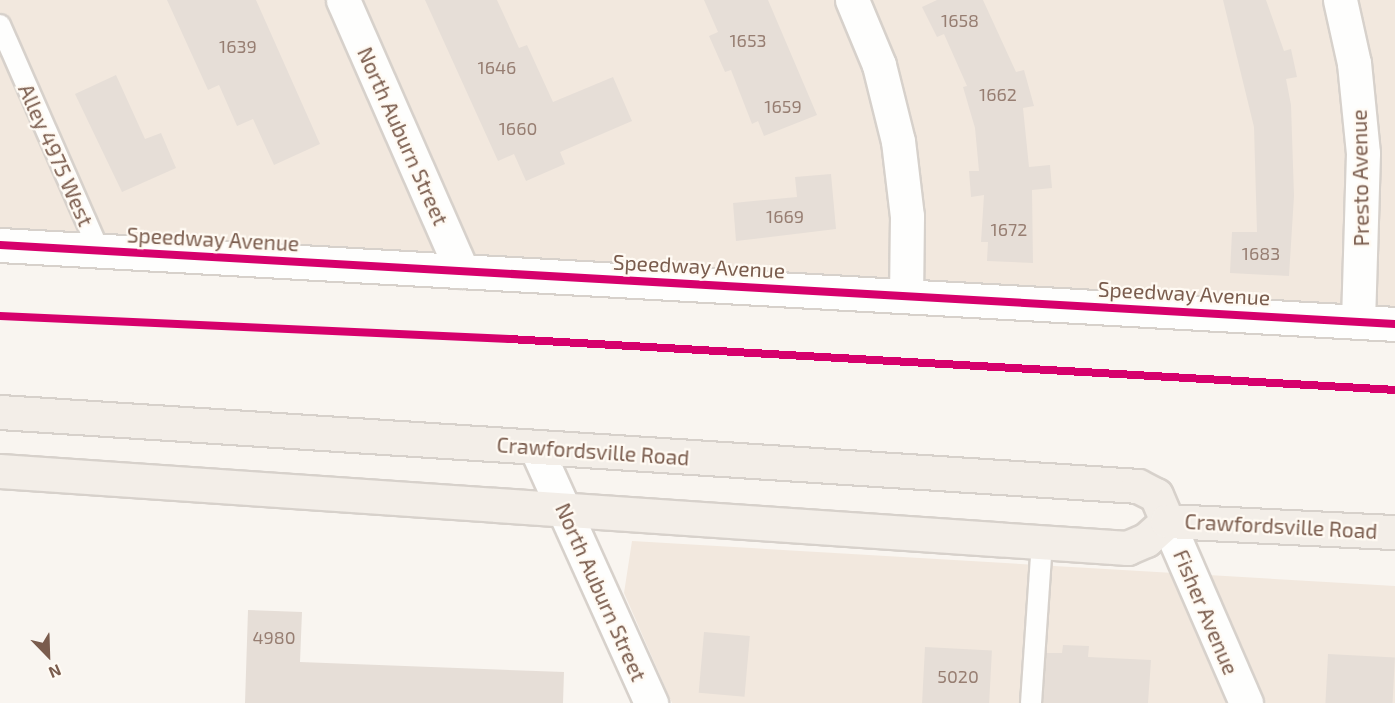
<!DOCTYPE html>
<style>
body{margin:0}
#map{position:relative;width:1395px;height:703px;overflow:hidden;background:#f9f5f0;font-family:"Exo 2",sans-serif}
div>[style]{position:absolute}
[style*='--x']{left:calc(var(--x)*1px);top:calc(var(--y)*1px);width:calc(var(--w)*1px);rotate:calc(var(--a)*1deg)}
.residential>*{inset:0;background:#f2e8de}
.building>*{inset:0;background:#e6ded7;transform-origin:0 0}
.roads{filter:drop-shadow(2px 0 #d7d1cb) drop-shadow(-2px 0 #d7d1cb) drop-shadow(0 2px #d7d1cb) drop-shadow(0 -2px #d7d1cb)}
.lane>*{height:20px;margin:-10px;padding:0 10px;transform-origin:10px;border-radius:10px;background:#fefefd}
.street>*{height:33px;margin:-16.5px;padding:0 16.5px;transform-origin:16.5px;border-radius:16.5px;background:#fefefd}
.primary>*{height:33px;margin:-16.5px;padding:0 16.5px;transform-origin:16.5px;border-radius:16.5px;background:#f3eee8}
.cycleway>*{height:8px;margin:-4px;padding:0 4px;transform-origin:4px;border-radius:4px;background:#d6006c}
span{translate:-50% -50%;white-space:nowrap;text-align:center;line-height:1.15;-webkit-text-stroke:4.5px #fffaf3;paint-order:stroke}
.number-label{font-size:18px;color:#977e72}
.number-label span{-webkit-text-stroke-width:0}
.street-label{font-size:21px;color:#7a5c4d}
.north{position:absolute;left:18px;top:625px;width:60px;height:60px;-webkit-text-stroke:4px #fffaf3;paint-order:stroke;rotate:157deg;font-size:16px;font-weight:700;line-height:24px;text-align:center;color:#7a5c4d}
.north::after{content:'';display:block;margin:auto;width:21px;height:27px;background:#7a5c4d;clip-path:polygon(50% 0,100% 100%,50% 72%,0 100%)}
</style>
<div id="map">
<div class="residential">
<i style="clip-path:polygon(0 0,1395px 0,1395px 308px,407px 251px,0 235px)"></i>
<i style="clip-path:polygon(632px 541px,1395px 586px,1395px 703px,672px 703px,624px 593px)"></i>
</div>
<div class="building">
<i style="clip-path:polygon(167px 0,256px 0,320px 144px,274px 165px,253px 119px,237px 126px,219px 85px,208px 90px)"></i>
<i style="clip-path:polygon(425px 0,497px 0,519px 48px,527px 45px,553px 102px,613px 77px,632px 121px,560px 152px,565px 164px,526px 181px,514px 154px,498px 161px)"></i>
<i style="clip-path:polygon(704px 0,768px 0,817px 115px,764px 136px,758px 121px,752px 124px,731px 70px,725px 72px,709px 36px,718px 32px)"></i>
<i style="clip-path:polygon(937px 0,983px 0,1016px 72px,1024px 70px,1034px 106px,1023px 108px,1029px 167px,1050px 165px,1052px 188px,1032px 190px,1033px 263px,987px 261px,988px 242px,981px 242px,984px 195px,971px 197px,969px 171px,979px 171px,975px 128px,963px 87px,967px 86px,944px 34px,937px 37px,922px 7px)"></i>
<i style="clip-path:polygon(1223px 0,1266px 0,1284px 51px,1291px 49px,1297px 77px,1286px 79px,1291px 105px,1294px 196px,1289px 276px,1230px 273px,1232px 232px,1257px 232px,1254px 127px)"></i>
<i style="clip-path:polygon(116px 75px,145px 139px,161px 133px,176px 168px,122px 192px,75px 94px)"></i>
<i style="clip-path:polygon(831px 174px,836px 229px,736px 241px,733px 203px,797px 197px,795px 177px)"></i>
<i style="clip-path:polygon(248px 610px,302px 612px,300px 662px,564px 672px,563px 703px,245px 703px)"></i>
<i style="left:704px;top:632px;width:46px;height:61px;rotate:5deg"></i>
<i style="clip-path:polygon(1063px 645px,1089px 646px,1088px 657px,1151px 660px,1148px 703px,1043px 703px,1046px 653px,1062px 653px)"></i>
<i style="left:925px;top:647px;width:67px;height:56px;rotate:3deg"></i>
<i style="left:1328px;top:654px;width:67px;height:49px;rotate:3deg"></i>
</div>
<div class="roads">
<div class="lane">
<i style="--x:0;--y:25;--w:247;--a:66.3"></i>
<i style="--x:1031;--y:703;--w:163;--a:-86.1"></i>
</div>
<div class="street">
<i style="--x:343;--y:0;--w:296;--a:66.3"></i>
<i style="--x:852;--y:0;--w:70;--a:67.4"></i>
<i style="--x:879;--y:65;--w:78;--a:76"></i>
<i style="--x:898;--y:141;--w:76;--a:83.2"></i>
<i style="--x:907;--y:216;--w:79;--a:90.7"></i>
<i style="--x:1340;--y:0;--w:65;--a:77.5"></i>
<i style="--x:1354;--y:63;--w:90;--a:84.3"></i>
<i style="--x:1363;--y:153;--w:168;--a:91.7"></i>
<i style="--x:0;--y:245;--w:1397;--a:3.24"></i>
<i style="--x:536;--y:448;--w:280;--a:65.7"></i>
<i style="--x:1167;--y:521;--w:198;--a:66.5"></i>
</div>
<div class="primary">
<i style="--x:0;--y:412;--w:1140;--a:3.72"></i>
<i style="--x:1138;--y:486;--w:20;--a:27"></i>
<i style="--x:1156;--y:495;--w:28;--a:67"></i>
<i style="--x:0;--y:471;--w:1130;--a:3.91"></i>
<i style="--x:1127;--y:548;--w:21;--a:-23"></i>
<i style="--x:1146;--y:540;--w:28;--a:-42"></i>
<i style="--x:1167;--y:521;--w:228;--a:2.8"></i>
</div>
</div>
<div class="cycleway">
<i style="--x:0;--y:245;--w:1397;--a:3.24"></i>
<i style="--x:0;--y:316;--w:510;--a:2.59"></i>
<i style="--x:509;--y:339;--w:887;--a:3.29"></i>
</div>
<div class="number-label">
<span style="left:960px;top:20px">1658</span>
<span style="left:748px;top:40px">1653</span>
<span style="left:238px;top:46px">1639</span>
<span style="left:497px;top:67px">1646</span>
<span style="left:998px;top:94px">1662</span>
<span style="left:783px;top:106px">1659</span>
<span style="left:518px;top:128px">1660</span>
<span style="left:785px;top:216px">1669</span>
<span style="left:1009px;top:229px">1672</span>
<span style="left:1261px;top:253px">1683</span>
<span style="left:274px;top:637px">4980</span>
<span style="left:958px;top:676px">5020</span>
</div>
<div class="street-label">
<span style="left:403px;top:136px;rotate:66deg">North Auburn Street</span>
<span style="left:56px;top:155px;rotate:66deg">Alley 4975 West</span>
<span style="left:1360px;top:178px;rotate:-91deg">Presto Avenue</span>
<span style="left:213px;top:239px;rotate:3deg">Speedway Avenue</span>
<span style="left:699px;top:266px;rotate:3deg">Speedway Avenue</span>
<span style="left:1184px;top:293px;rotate:3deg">Speedway Avenue</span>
<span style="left:593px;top:451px;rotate:4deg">Crawfordsville Road</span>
<span style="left:1281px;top:526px;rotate:3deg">Crawfordsville Road</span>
<span style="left:601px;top:592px;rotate:66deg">North Auburn Street</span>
<span style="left:1206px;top:612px;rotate:67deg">Fisher Avenue</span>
</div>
<div class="north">N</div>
</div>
